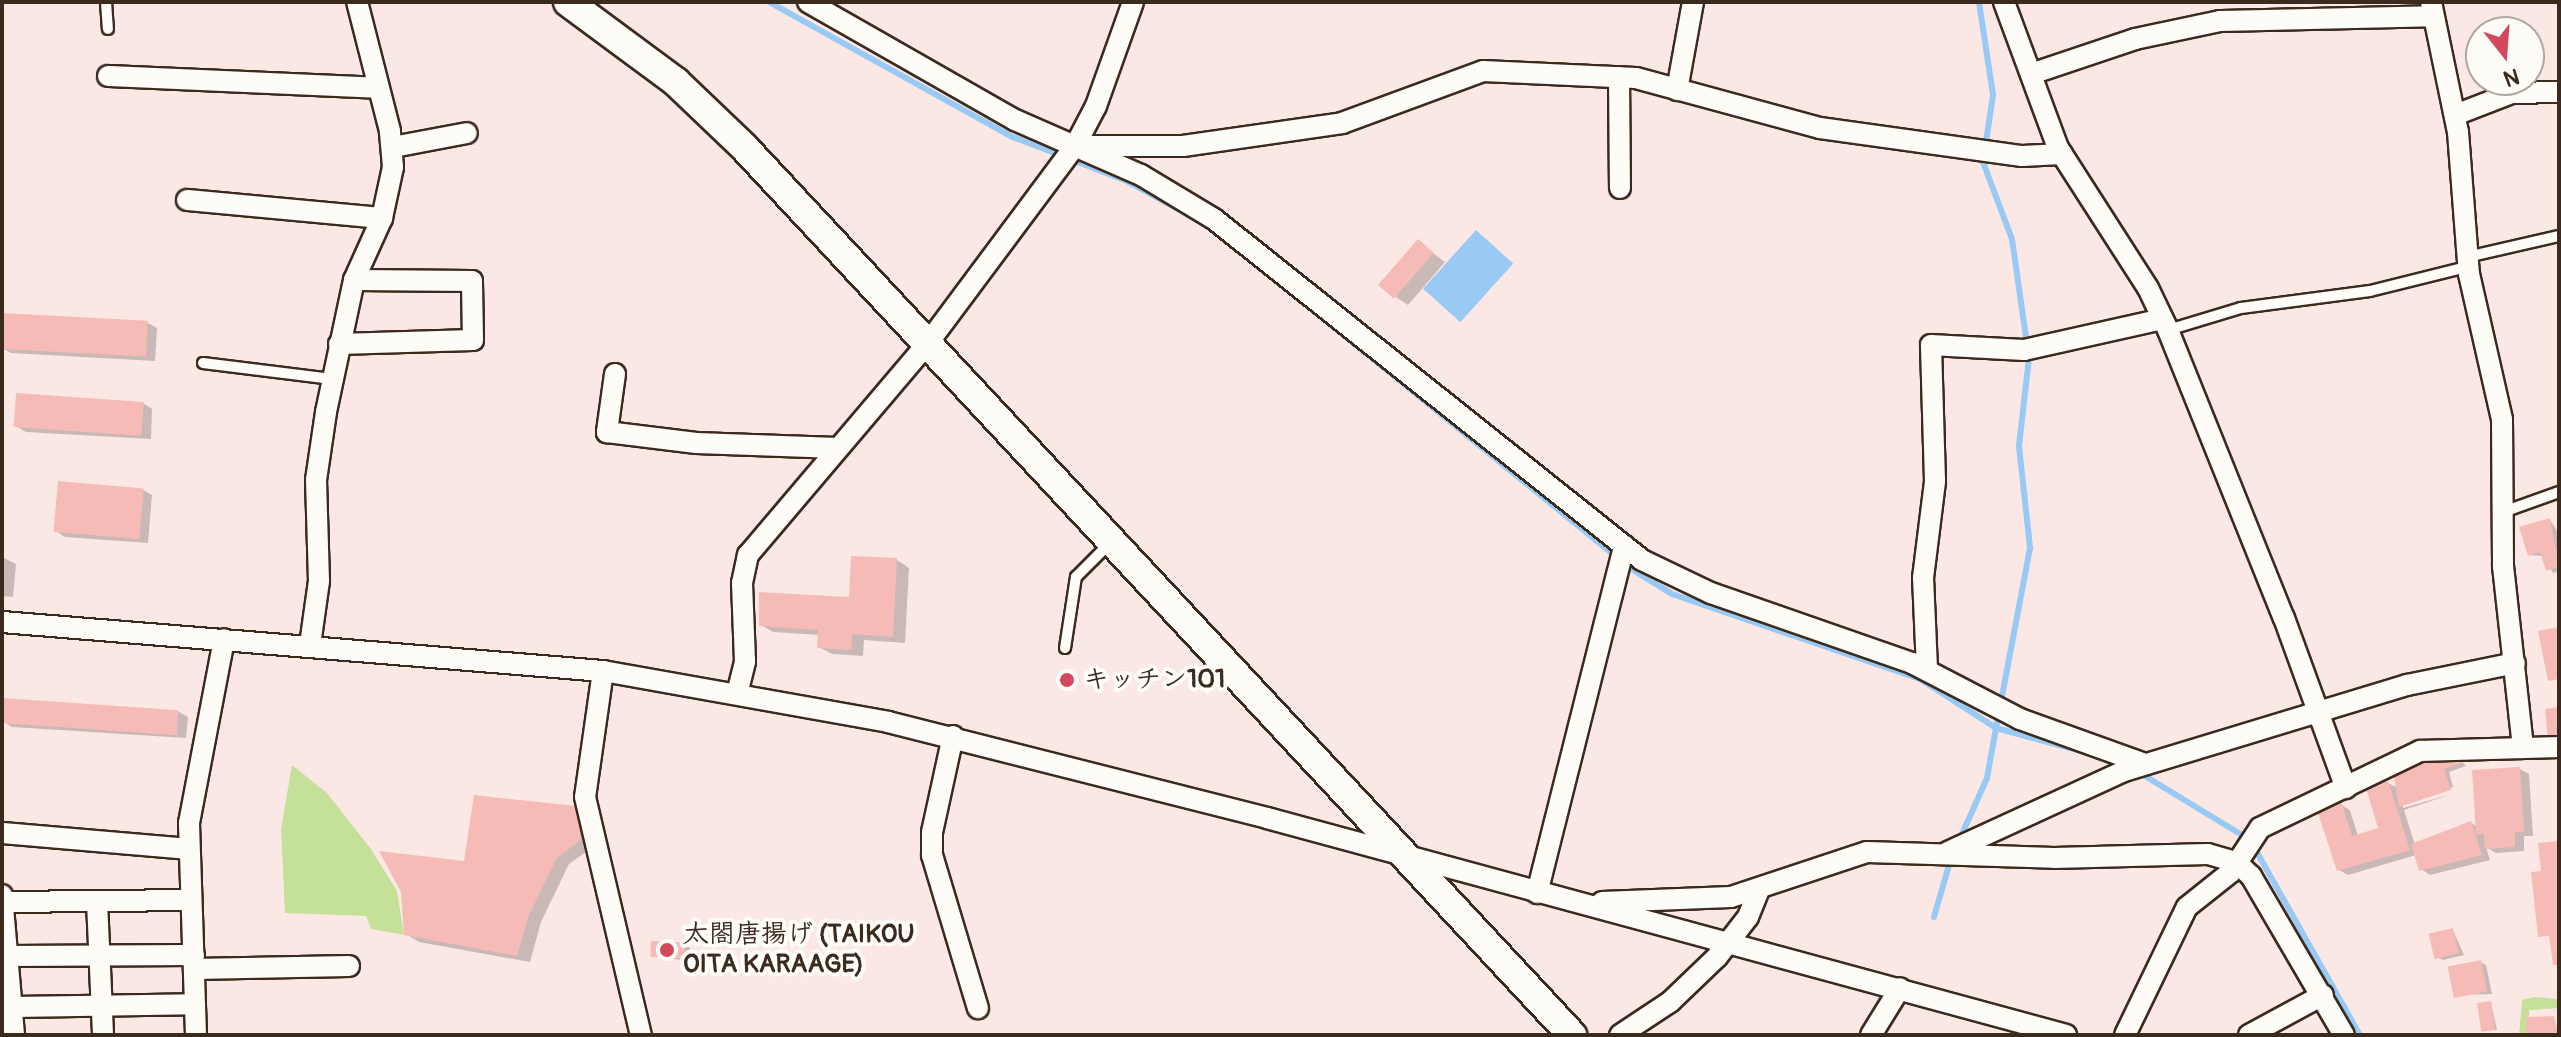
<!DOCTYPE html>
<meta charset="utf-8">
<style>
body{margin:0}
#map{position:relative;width:2561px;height:1037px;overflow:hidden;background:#fbe8e4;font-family:Pangolin,"Klee One",sans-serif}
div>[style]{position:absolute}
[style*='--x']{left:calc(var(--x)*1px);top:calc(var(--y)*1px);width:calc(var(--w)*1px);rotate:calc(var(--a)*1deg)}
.green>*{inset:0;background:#c5e199}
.water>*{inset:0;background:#98caf5;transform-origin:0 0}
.shadow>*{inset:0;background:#0003}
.stream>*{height:6px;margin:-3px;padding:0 3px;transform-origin:3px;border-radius:3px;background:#98caf5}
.building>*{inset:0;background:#f7bbb7;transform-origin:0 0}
.roads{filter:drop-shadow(2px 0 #3b2a1e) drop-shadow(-2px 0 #3b2a1e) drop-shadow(0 2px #3b2a1e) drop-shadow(0 -2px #3b2a1e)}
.lane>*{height:10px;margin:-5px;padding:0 5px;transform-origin:5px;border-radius:5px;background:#fdfcf7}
.street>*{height:20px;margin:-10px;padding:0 10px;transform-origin:10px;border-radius:10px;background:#fdfcf7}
.secondary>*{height:28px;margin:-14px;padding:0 14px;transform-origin:14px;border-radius:14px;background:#fdfcf7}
.dots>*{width:22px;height:22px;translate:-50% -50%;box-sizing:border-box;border:4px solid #fdfcf7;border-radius:50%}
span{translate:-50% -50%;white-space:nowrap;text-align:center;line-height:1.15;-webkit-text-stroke:8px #fdfcf7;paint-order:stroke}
.poi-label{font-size:26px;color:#3b2a1e;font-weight:700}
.left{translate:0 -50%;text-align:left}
.frame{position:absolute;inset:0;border:4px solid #3b2a1e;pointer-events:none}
.north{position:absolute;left:2465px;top:16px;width:80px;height:80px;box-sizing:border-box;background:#fdfcf7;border:2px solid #afa8a0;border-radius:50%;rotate:163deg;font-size:22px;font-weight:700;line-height:32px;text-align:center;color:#3b2a1e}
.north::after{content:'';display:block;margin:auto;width:28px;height:36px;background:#d1495b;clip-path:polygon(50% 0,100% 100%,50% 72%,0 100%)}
</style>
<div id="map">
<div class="green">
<i style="clip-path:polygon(292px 765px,327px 793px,371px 849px,397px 891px,404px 935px,371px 929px,366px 916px,285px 913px,281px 829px)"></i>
<i style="clip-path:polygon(2534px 997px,2557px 999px,2559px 1008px,2529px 1010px,2529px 1035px,2519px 1035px,2522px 1000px)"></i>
</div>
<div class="water">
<i style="left:1476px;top:230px;width:50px;height:79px;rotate:42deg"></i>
</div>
<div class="shadow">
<i style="clip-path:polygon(1418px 242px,1445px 262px,1408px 305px,1396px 297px)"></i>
<i style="clip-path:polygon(148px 323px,157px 328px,155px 361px,11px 353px,2px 348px)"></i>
<i style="clip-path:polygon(143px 403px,152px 409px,151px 439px,26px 432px,16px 426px)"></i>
<i style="clip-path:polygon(143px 490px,152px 495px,148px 543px,65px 537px,56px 531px)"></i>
<i style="clip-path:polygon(2550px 520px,2559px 534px,2559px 571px,2553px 573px,2543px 556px,2529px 555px)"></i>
<i style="clip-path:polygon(2px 557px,16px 564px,13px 597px,2px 596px)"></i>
<i style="clip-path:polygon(897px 560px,909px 568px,905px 643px,864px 640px,863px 656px,832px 654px,819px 647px,820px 635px,773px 632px,761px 625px,851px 599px)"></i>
<i style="clip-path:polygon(179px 712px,188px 717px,186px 738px,12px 727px,3px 721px)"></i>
<i style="clip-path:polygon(2458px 757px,2466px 766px,2449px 772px,2453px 787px,2403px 804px,2403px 808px,2455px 793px,2404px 810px,2415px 845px,2471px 823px,2478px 827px,2520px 769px,2529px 774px,2533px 836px,2524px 836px,2524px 851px,2496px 853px,2486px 847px,2490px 860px,2430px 875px,2421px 869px,2416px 855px,2348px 875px,2339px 870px,2340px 804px,2350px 810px,2358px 836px,2380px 829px,2388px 783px,2398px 788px)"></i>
<i style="clip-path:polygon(576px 807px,588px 815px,593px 847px,569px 864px,541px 922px,530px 962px,419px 942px,406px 934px,466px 863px)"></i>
<i style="clip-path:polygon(2453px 930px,2464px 955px,2443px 960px,2437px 957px)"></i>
<i style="clip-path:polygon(684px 944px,690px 948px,689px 961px,652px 956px)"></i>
<i style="clip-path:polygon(2480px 962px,2486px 965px,2492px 994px,2457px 995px)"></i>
<i style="clip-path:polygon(2491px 1003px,2497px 1030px,2485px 1031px,2483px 1030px)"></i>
</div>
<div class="stream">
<i style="--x:769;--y:2;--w:279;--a:29"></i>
<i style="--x:1013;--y:137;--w:122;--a:21.1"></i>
<i style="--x:1127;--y:181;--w:71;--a:28.7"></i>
<i style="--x:1979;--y:2;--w:94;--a:81.4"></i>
<i style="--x:1993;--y:95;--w:68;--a:98.5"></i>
<i style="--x:1983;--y:162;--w:82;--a:69.4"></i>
<i style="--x:2012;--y:239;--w:120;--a:81.9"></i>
<i style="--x:2029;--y:358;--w:89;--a:96.5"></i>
<i style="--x:2019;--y:446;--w:103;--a:83.8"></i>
<i style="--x:2030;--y:548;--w:183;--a:100.7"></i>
<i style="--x:1996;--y:728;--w:95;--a:15.2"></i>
<i style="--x:1309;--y:307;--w:397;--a:39.1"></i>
<i style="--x:1625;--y:565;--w:55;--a:31.7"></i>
<i style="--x:1672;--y:594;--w:262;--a:18.9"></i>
<i style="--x:1920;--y:679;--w:90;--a:32.8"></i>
<i style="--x:1996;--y:728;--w:51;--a:100.2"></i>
<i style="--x:1987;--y:778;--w:69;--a:114"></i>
<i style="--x:2140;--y:773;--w:129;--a:31.3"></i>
<i style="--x:2250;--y:840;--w:224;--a:60.6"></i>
<i style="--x:1934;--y:917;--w:61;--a:-73.9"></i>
</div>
<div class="building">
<i style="left:1418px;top:239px;width:21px;height:61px;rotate:41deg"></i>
<i style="left:2px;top:313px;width:146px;height:36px;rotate:3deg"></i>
<i style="left:16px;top:393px;width:128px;height:34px;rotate:4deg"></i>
<i style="left:58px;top:481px;width:86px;height:51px;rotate:5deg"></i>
<i style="clip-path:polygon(2550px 518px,2559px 567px,2546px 571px,2540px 552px,2528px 556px,2519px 527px)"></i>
<i style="clip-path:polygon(851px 556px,897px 558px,893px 637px,852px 634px,851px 650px,817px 648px,818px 630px,759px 626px,759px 592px,849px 597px)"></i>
<i style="clip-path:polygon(2559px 627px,2559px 679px,2548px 681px,2538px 631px)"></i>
<i style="left:3px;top:698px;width:176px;height:25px;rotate:4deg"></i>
<i style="clip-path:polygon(2559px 707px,2559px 740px,2548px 741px,2545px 709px)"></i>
<i style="clip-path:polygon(2439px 755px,2458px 755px,2462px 763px,2444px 769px,2451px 790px,2399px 807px,2393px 770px)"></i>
<i style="clip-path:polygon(2520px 767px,2524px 832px,2515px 832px,2515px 847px,2485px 849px,2484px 834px,2476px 834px,2472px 770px)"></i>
<i style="clip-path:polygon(2388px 781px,2410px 850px,2337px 871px,2317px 810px,2341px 802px,2352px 836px,2378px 828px,2366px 788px)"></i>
<i style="clip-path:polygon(474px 795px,576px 806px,581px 840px,557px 858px,529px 915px,517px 956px,404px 935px,401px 892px,379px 851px,464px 861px)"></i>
<i style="clip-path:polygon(2471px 821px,2482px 855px,2419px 871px,2411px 844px)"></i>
<i style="clip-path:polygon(2559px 841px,2559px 965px,2553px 965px,2549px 936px,2538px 937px,2531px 872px,2541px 871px,2538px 843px)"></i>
<i style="left:2453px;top:928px;width:26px;height:25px;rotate:77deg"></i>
<i style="left:651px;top:941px;width:34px;height:16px;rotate:2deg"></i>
<i style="left:2481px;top:960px;width:32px;height:34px;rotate:79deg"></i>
<i style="left:2491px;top:1001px;width:29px;height:14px;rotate:82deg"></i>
<i style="clip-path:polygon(2554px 1016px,2559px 1035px,2527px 1035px,2526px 1017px)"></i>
</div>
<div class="roads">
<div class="lane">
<i style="--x:106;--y:2;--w:27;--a:86"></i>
<i style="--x:2467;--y:257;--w:94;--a:-12.9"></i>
<i style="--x:2168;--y:330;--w:76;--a:-16.8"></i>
<i style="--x:2241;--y:308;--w:130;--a:-7.5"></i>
<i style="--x:2370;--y:291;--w:100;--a:-13.9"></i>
<i style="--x:203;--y:363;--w:130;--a:7.1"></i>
<i style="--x:2503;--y:512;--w:59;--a:-19.7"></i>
<i style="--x:1065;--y:648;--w:72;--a:-81.2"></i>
<i style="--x:1076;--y:577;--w:49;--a:-45"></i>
</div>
<div class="street">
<i style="--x:808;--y:2;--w:238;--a:29.7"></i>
<i style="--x:1015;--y:120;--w:137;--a:23.6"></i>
<i style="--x:1141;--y:175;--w:85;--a:31.1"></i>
<i style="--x:1214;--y:219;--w:547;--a:38.55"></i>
<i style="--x:1642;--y:560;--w:76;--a:25.6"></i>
<i style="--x:1711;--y:593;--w:213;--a:19.2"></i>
<i style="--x:1912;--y:663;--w:122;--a:27.4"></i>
<i style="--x:2020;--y:719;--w:133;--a:19.8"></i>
<i style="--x:2004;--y:2;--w:156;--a:69.7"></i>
<i style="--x:2058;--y:148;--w:166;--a:57.3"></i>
<i style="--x:2148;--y:288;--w:47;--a:64.5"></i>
<i style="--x:2168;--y:330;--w:310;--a:68.1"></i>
<i style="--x:2284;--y:618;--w:181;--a:70"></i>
<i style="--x:2431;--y:2;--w:133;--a:78.3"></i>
<i style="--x:2458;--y:132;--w:142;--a:85.6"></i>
<i style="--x:2469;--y:274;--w:149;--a:77.2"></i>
<i style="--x:2502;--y:419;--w:147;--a:89.6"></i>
<i style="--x:2503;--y:566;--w:183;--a:83.7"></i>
<i style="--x:2031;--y:74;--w:110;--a:-18.6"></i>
<i style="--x:2135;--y:39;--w:87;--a:-12"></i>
<i style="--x:2220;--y:21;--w:213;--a:-1.3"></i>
<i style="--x:108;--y:76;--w:270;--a:2.5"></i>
<i style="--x:1619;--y:77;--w:111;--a:89.5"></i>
<i style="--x:1677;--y:90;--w:89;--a:-79.7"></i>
<i style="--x:2455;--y:115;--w:61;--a:-21.1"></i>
<i style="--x:2512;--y:93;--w:47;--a:-1.2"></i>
<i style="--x:1087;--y:146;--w:96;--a:0"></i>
<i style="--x:1183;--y:146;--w:161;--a:-8.2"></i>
<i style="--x:1342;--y:123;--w:150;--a:-20.2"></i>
<i style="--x:1483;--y:71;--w:153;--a:2.6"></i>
<i style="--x:1636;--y:78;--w:191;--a:15.2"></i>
<i style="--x:1820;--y:128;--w:204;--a:7.9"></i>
<i style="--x:2022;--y:156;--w:40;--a:-2.9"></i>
<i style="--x:393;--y:147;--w:75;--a:-10.7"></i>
<i style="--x:187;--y:200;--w:196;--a:5.3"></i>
<i style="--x:339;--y:344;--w:134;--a:-1.7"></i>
<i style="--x:473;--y:340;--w:59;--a:-91"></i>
<i style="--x:472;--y:281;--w:118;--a:-179.5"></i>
<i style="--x:615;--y:374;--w:59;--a:97.9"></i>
<i style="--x:607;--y:432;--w:90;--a:7"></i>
<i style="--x:696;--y:443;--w:142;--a:2"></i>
<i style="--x:2;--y:622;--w:603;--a:4.66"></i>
<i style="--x:603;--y:671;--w:290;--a:10.1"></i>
<i style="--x:888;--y:722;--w:391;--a:14.2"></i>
<i style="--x:1267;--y:818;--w:828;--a:15.19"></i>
<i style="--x:310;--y:645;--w:65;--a:-82"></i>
<i style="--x:319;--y:581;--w:101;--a:-91.7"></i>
<i style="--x:316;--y:480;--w:69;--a:-81.6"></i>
<i style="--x:326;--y:412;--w:135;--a:-78"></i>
<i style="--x:354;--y:280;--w:68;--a:-65.7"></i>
<i style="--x:382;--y:218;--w:52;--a:-77.8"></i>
<i style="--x:393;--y:167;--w:36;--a:-95"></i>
<i style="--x:390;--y:131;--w:133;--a:-104.3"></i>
<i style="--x:1927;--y:669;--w:91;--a:-92.5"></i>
<i style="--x:1923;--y:578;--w:98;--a:-82.9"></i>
<i style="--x:1935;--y:481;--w:136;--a:-91.7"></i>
<i style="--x:1931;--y:345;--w:93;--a:3.1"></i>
<i style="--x:2024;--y:350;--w:142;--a:-12.6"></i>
<i style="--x:603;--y:671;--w:127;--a:98.1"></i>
<i style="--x:585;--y:797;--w:244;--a:76.8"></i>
<i style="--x:737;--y:694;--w:34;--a:-76"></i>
<i style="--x:745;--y:661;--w:78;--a:-92.2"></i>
<i style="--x:742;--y:583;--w:29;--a:-78"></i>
<i style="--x:748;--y:555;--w:278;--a:-49.7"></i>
<i style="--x:928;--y:343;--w:246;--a:-53.3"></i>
<i style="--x:1075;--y:146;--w:45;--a:-62.3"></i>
<i style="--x:1096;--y:106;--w:110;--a:-70.4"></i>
<i style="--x:953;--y:736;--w:98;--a:102.3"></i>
<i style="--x:932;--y:832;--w:23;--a:90"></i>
<i style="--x:932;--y:855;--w:160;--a:73.3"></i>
<i style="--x:2;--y:833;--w:187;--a:4.9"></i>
<i style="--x:1948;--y:852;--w:194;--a:-24.7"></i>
<i style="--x:2124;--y:771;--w:296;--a:-16.9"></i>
<i style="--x:2407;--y:685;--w:110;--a:-11.5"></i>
<i style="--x:1537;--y:893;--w:358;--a:-75.9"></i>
<i style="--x:2;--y:895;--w:141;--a:85.1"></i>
<i style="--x:3;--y:902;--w:188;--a:-0.6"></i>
<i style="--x:97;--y:902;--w:133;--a:87.4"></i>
<i style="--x:1602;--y:902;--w:129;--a:-2.2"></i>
<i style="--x:1731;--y:897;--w:143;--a:-18.3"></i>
<i style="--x:1867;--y:852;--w:187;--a:1.8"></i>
<i style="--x:2054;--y:858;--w:154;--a:-1.5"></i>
<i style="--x:2208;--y:854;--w:29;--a:16"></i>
<i style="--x:2236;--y:862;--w:21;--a:43"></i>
<i style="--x:2251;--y:876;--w:184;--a:59.7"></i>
<i style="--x:9;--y:956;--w:185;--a:-0.3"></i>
<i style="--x:194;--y:969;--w:155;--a:-1.1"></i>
<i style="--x:13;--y:1007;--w:182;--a:-0.9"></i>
<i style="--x:196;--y:1035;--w:212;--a:-91.9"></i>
<i style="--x:189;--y:823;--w:187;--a:-79.2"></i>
<i style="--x:1620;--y:1035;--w:60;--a:-33.4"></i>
<i style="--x:1670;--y:1002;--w:65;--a:-43.8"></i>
<i style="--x:1717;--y:957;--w:51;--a:-52.2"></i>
<i style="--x:1748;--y:917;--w:29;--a:-68"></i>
<i style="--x:1871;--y:1035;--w:55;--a:-58.3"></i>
<i style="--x:2125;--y:1035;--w:142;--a:-64.2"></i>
<i style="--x:2187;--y:907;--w:56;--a:-38.5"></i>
<i style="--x:2231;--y:872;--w:53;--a:-56.6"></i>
<i style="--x:2260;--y:828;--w:178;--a:-25.7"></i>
<i style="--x:2420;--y:751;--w:139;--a:-1.6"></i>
<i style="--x:2249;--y:1035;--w:84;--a:-28.4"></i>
</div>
<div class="secondary">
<i style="--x:568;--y:2;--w:134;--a:36.5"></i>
<i style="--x:676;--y:82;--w:93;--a:43.7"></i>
<i style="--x:743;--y:146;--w:1216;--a:47"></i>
</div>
</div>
<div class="dots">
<i style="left:1067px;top:680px;background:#d1495b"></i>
<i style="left:667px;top:950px;background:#d1495b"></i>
</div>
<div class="poi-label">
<span class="left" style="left:1083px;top:680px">キッチン101</span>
<span class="left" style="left:683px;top:950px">太閤唐揚げ (TAIKOU<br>OITA KARAAGE)</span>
</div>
<div class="frame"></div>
<div class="north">N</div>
</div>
